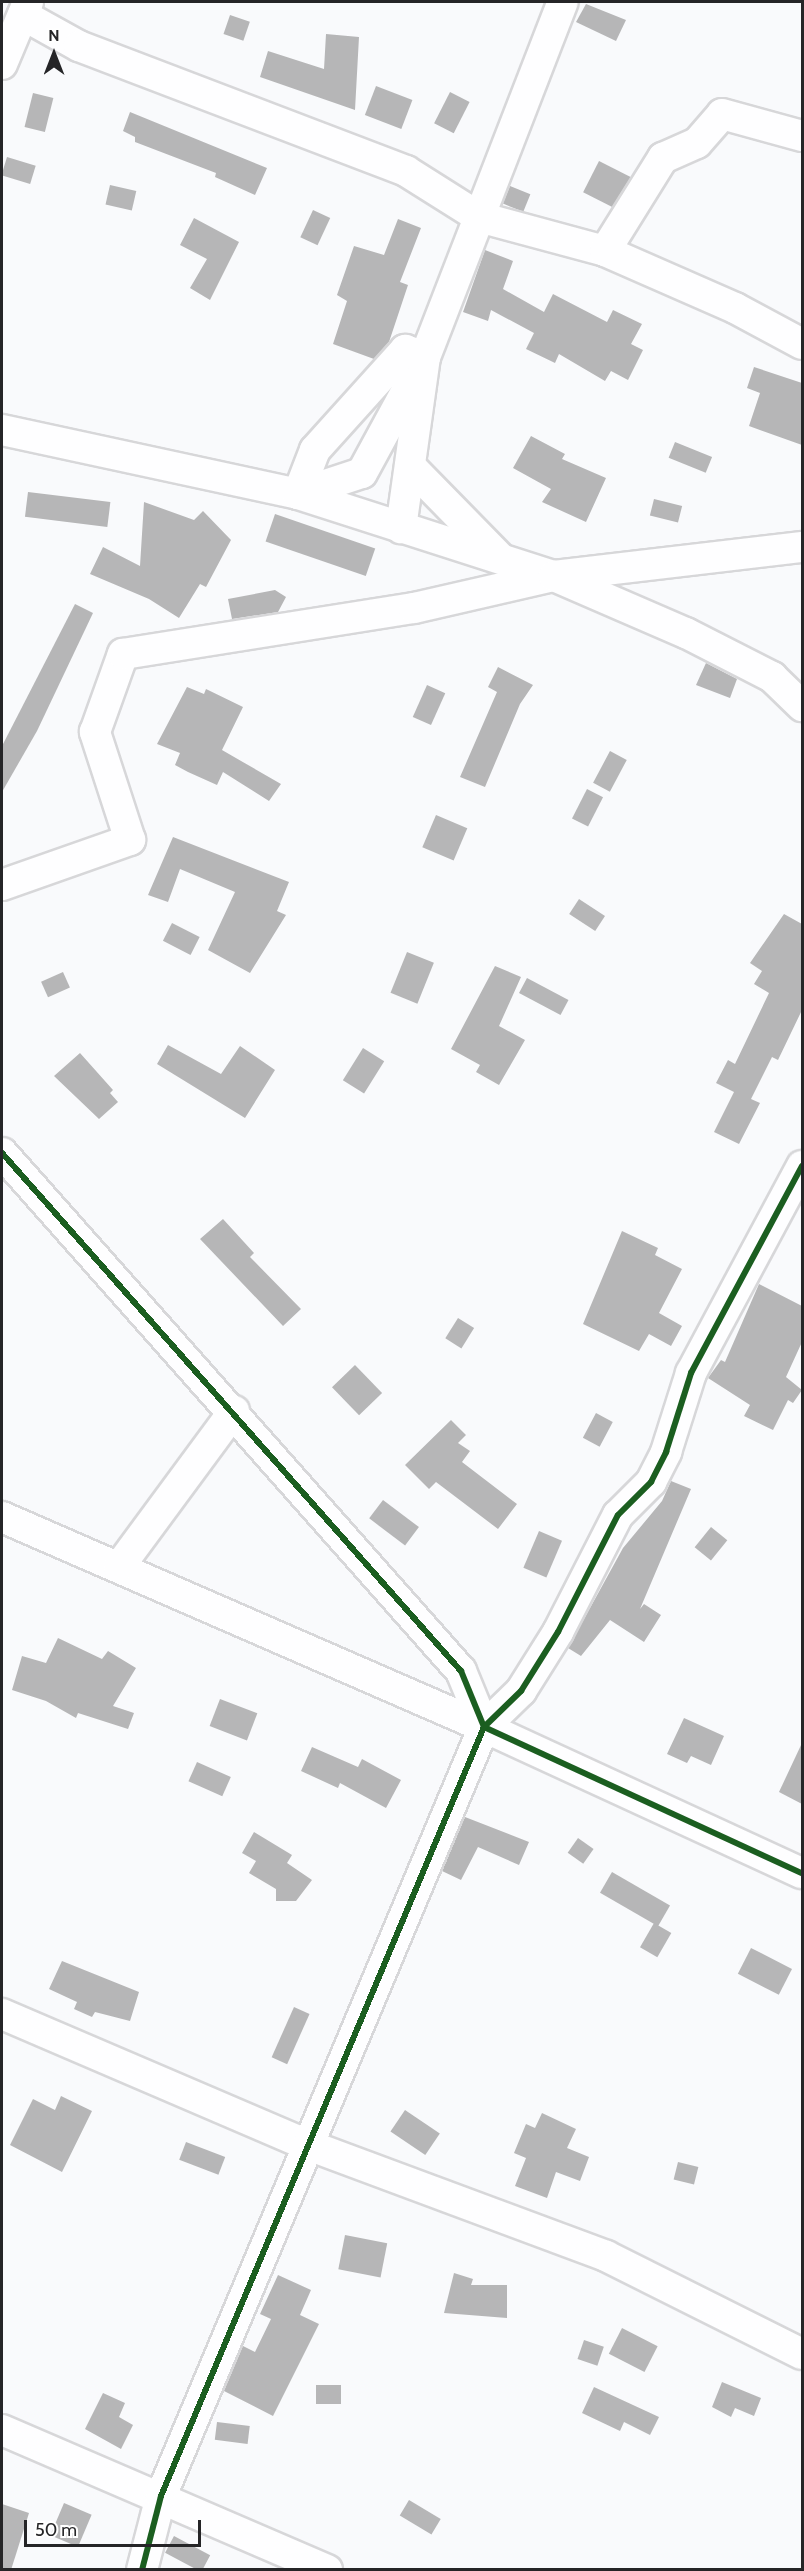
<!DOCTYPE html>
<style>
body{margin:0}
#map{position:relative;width:804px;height:2571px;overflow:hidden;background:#f9fafc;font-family:Cabin,sans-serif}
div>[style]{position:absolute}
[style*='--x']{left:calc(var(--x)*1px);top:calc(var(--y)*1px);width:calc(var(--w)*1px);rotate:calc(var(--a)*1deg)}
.building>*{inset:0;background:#b6b6b7;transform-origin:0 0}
.roads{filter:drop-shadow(2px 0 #d7d7d9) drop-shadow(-2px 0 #d7d7d9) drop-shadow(0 2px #d7d7d9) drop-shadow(0 -2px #d7d7d9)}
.minor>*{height:30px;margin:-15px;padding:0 15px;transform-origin:15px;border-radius:15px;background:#fefeff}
.cycleway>*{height:6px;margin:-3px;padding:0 3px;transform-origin:3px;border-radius:3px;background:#1b5e20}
span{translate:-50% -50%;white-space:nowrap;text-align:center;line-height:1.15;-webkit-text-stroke:4.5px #fff;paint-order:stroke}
.frame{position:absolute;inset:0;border:3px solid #252527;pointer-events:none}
.north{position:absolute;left:24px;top:24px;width:60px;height:60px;-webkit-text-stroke:4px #fff;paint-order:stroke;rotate:0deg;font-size:16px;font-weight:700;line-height:24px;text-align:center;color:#252527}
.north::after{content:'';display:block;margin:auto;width:21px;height:27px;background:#252527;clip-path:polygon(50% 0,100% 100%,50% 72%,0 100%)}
.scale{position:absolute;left:24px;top:2520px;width:177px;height:27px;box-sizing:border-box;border:3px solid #252527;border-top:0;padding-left:8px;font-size:18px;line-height:21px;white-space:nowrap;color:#252527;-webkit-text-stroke:4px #fff;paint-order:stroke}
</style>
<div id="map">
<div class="building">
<i style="clip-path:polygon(586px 4px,626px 20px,616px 41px,576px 22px)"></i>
<i style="left:230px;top:15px;width:21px;height:20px;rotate:19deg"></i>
<i style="clip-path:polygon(326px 34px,359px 37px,355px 110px,260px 77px,268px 51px,324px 69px)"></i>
<i style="left:376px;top:86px;width:39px;height:31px;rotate:21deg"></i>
<i style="left:450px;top:92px;width:22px;height:35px;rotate:27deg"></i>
<i style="left:33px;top:93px;width:21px;height:35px;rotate:14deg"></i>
<i style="clip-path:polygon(130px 112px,267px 168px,255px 195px,215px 177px,216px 173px,135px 142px,135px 137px,123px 131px)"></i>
<i style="left:7px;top:157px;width:30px;height:19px;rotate:17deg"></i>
<i style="left:599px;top:161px;width:36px;height:35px;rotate:27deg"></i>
<i style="left:110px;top:185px;width:27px;height:20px;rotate:13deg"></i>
<i style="left:510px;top:186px;width:22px;height:19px;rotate:22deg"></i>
<i style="left:313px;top:210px;width:19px;height:30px;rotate:25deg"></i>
<i style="clip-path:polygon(194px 218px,239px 242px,210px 300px,190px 288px,207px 259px,180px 245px)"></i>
<i style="clip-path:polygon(398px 219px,421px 228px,400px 282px,408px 285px,389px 342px,374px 359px,333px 344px,347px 301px,337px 295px,354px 246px,384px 255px)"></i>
<i style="clip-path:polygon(485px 250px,513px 261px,503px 289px,544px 312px,553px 294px,607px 322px,613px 310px,642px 324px,631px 344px,643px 350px,628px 380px,611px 371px,605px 381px,559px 354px,555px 363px,526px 349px,534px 333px,491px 310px,488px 321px,463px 312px)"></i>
<i style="clip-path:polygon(754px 367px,802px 383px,802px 445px,749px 426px,760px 393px,747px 388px)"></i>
<i style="clip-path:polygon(531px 436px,565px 454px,562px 459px,606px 478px,586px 522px,542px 502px,551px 489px,513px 468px)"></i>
<i style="left:675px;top:442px;width:40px;height:17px;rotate:22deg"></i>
<i style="left:28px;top:492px;width:83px;height:25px;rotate:7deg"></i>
<i style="left:654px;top:499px;width:29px;height:17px;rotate:14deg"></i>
<i style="clip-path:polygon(144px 502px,194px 520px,203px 511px,231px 540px,206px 587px,200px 584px,179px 618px,149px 599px,90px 574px,103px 547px,140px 566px)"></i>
<i style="left:275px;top:514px;width:106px;height:29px;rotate:19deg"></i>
<i style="clip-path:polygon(275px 590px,286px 597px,278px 612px,232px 619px,228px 599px)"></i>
<i style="clip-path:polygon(75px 604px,93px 613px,37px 731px,2px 792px,2px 746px)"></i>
<i style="clip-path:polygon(706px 663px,737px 679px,730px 698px,696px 685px)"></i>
<i style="clip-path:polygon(498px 667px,533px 685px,520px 704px,485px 787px,460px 777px,497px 692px,488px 687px)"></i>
<i style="left:427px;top:685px;width:20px;height:35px;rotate:24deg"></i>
<i style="clip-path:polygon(187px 687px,204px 694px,206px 689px,243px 707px,222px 750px,281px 784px,269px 801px,223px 772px,217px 785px,188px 772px,175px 765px,180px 753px,157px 744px)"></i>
<i style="left:610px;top:751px;width:19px;height:36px;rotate:28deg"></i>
<i style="left:587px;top:789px;width:18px;height:33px;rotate:27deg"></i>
<i style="left:436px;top:815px;width:34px;height:35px;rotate:23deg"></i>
<i style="clip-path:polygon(173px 837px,289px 882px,277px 911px,286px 915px,250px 973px,208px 950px,235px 892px,180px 869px,168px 902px,148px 895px)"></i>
<i style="left:579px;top:899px;width:31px;height:18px;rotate:33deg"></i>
<i style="clip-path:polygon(784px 914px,802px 924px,802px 1010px,778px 1060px,772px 1057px,751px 1099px,760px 1103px,739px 1144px,714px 1132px,734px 1092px,716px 1083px,728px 1060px,735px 1064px,769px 993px,754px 984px,762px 971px,750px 963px)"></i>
<i style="left:172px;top:923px;width:31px;height:20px;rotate:27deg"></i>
<i style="left:407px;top:952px;width:29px;height:44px;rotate:22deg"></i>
<i style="clip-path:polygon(495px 966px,521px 977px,499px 1026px,525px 1040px,499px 1085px,476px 1072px,480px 1065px,451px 1049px)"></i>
<i style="left:63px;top:972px;width:17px;height:24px;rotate:66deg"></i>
<i style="left:527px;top:978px;width:47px;height:17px;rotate:28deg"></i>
<i style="clip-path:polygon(168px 1045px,221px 1074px,240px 1046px,275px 1070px,245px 1118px,157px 1064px)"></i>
<i style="left:363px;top:1048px;width:25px;height:38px;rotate:32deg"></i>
<i style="clip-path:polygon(80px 1053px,113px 1090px,110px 1093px,118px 1102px,99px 1119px,54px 1076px)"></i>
<i style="clip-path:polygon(223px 1219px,254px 1253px,250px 1257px,301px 1309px,283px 1326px,200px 1239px)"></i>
<i style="clip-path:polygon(622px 1231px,658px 1248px,655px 1255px,682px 1269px,659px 1313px,682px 1326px,671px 1346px,649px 1334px,639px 1351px,583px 1324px)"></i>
<i style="clip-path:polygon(759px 1284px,802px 1306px,802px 1342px,786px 1377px,802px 1390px,793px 1403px,788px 1400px,773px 1430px,744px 1416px,750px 1405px,708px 1378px,721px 1360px,725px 1362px)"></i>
<i style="left:458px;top:1318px;width:19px;height:24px;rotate:32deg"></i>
<i style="left:355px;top:1365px;width:39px;height:32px;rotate:46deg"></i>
<i style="left:596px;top:1413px;width:19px;height:28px;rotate:28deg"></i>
<i style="clip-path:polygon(451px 1420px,466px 1435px,458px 1443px,470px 1451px,462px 1462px,517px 1504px,498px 1529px,436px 1482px,429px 1489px,405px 1465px)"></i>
<i style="clip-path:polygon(671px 1481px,691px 1489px,640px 1609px,644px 1604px,661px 1615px,644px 1642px,610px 1620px,581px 1656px,568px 1648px,623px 1548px,662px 1501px)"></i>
<i style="left:383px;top:1500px;width:45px;height:23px;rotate:37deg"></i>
<i style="left:711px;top:1527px;width:21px;height:26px;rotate:39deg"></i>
<i style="left:539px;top:1531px;width:25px;height:40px;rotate:23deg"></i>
<i style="clip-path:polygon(58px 1638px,102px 1659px,108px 1651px,136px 1668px,113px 1706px,134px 1713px,128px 1729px,78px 1713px,76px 1718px,46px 1701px,12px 1690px,22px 1656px,46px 1663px)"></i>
<i style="left:220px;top:1699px;width:40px;height:29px;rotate:21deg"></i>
<i style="clip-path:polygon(684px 1718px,724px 1736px,711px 1765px,691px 1756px,687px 1763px,667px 1754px)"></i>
<i style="clip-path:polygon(802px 1743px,802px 1804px,779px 1792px)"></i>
<i style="clip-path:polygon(312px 1747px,358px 1767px,362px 1759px,401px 1780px,386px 1808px,340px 1783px,338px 1788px,301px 1771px)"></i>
<i style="left:197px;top:1762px;width:37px;height:21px;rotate:24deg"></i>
<i style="clip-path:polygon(465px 1817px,529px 1842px,519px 1865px,478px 1847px,461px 1880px,442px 1871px)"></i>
<i style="clip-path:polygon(254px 1832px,292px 1855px,287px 1863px,312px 1880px,296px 1901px,276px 1901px,276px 1889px,249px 1873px,256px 1861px,242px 1853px)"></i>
<i style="left:578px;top:1838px;width:19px;height:18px;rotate:35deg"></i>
<i style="left:612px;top:1872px;width:67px;height:24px;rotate:30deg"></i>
<i style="left:654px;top:1923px;width:20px;height:28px;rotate:30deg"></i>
<i style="left:751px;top:1948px;width:46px;height:29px;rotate:27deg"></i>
<i style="clip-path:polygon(62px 1961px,139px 1992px,130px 2021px,95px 2012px,92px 2017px,74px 2009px,77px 2002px,49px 1989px)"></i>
<i style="left:294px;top:2007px;width:17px;height:55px;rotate:24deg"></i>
<i style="clip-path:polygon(61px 2096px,92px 2111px,62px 2172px,10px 2145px,33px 2099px,55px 2110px)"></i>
<i style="left:405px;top:2110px;width:42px;height:26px;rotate:34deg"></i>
<i style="clip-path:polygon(542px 2113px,576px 2129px,567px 2148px,589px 2157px,580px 2181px,556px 2172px,547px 2198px,515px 2186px,526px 2158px,514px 2153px,526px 2124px,535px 2128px)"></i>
<i style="left:186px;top:2142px;width:42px;height:19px;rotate:21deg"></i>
<i style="left:678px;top:2162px;width:21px;height:18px;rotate:14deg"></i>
<i style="left:345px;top:2235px;width:43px;height:35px;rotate:11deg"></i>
<i style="clip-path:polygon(454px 2273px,473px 2279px,471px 2285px,507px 2285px,507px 2318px,444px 2313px)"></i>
<i style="clip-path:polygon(278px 2275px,311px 2290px,300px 2315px,319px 2324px,273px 2416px,224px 2391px,243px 2346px,255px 2352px,271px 2319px,260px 2314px)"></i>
<i style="left:622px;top:2328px;width:40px;height:29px;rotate:27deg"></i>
<i style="left:584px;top:2340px;width:21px;height:20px;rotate:19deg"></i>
<i style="clip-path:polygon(722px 2382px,761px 2398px,754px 2416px,735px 2408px,731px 2417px,712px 2407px)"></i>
<i style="left:316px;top:2385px;width:25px;height:19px"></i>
<i style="clip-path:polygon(594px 2387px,659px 2417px,650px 2435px,624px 2422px,620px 2431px,582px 2413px)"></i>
<i style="clip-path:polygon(103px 2393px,125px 2403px,119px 2417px,133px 2425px,121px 2449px,85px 2429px)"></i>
<i style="left:217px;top:2422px;width:33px;height:18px;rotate:7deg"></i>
<i style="left:409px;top:2500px;width:37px;height:18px;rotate:31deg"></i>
<i style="left:64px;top:2503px;width:30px;height:35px;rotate:23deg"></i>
<i style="clip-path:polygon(2px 2504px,29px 2513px,11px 2570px,2px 2570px)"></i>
<i style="left:174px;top:2536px;width:41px;height:19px;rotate:28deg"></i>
</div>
<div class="roads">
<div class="minor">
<i style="--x:23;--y:15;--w:64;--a:29"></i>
<i style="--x:79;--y:46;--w:350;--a:20.9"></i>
<i style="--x:406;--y:171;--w:86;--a:32.2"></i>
<i style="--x:479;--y:217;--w:131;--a:15.1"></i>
<i style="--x:605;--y:251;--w:142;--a:23.7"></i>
<i style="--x:735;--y:308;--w:76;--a:28.2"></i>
<i style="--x:2;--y:64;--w:67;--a:-67.2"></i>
<i style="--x:605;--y:251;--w:110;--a:-58.1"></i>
<i style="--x:663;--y:158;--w:37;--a:-24"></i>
<i style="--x:697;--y:143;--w:38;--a:-49"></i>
<i style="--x:722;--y:114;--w:83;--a:15.4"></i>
<i style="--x:2;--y:430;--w:303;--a:12.2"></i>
<i style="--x:298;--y:494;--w:269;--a:17.8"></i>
<i style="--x:554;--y:576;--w:144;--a:23.4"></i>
<i style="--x:686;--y:633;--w:97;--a:27.1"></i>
<i style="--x:772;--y:677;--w:42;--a:44"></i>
<i style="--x:410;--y:466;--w:126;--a:45.6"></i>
<i style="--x:298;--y:494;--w:67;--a:-18.2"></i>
<i style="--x:362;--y:473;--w:132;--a:-61.5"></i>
<i style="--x:425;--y:357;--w:381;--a:-68.8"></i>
<i style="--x:298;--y:494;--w:47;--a:-68.9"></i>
<i style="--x:315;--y:450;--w:135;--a:-48"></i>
<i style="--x:405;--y:350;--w:21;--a:19"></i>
<i style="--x:425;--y:357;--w:173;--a:98"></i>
<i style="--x:2;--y:885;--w:136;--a:-19.4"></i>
<i style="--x:130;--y:840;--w:114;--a:-108"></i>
<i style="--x:95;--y:732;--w:83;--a:-70.3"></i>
<i style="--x:123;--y:654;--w:295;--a:-9"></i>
<i style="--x:414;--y:608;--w:144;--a:-12.9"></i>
<i style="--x:554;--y:576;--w:250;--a:-6.7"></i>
<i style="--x:2;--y:1153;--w:692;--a:48.46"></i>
<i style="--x:461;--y:1671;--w:61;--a:67.7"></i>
<i style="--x:484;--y:1727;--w:350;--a:24.7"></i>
<i style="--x:2;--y:1517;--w:526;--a:23.54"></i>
<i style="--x:119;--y:1567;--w:194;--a:-53.6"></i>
<i style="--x:2;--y:2014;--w:333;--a:23.2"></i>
<i style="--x:308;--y:2145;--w:318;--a:20.4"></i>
<i style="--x:606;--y:2256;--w:219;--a:26.6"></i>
<i style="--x:2;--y:2430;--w:354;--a:23.3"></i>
<i style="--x:142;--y:2570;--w:76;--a:-75.6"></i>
<i style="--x:161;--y:2496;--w:834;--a:-67.22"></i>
<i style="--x:484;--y:1727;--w:52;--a:-44.2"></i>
<i style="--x:521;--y:1691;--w:70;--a:-57.9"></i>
<i style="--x:558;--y:1632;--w:131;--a:-62.9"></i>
<i style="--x:618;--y:1515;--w:47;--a:-45"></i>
<i style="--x:651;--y:1482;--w:34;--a:-63"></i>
<i style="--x:666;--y:1452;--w:83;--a:-72.4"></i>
<i style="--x:691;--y:1373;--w:235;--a:-61.8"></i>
</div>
</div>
<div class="cycleway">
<i style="--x:2;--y:1153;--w:692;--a:48.46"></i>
<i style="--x:461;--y:1671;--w:61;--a:67.7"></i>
<i style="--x:484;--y:1727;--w:350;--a:24.7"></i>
<i style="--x:142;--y:2570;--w:76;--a:-75.6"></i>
<i style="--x:161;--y:2496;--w:834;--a:-67.22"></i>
<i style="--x:484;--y:1727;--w:52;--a:-44.2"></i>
<i style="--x:521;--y:1691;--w:70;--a:-57.9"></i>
<i style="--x:558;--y:1632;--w:131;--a:-62.9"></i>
<i style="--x:618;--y:1515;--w:47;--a:-45"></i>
<i style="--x:651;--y:1482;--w:34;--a:-63"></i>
<i style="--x:666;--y:1452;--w:83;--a:-72.4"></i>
<i style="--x:691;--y:1373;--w:235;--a:-61.8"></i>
</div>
<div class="frame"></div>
<div class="north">N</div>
<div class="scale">50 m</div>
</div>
